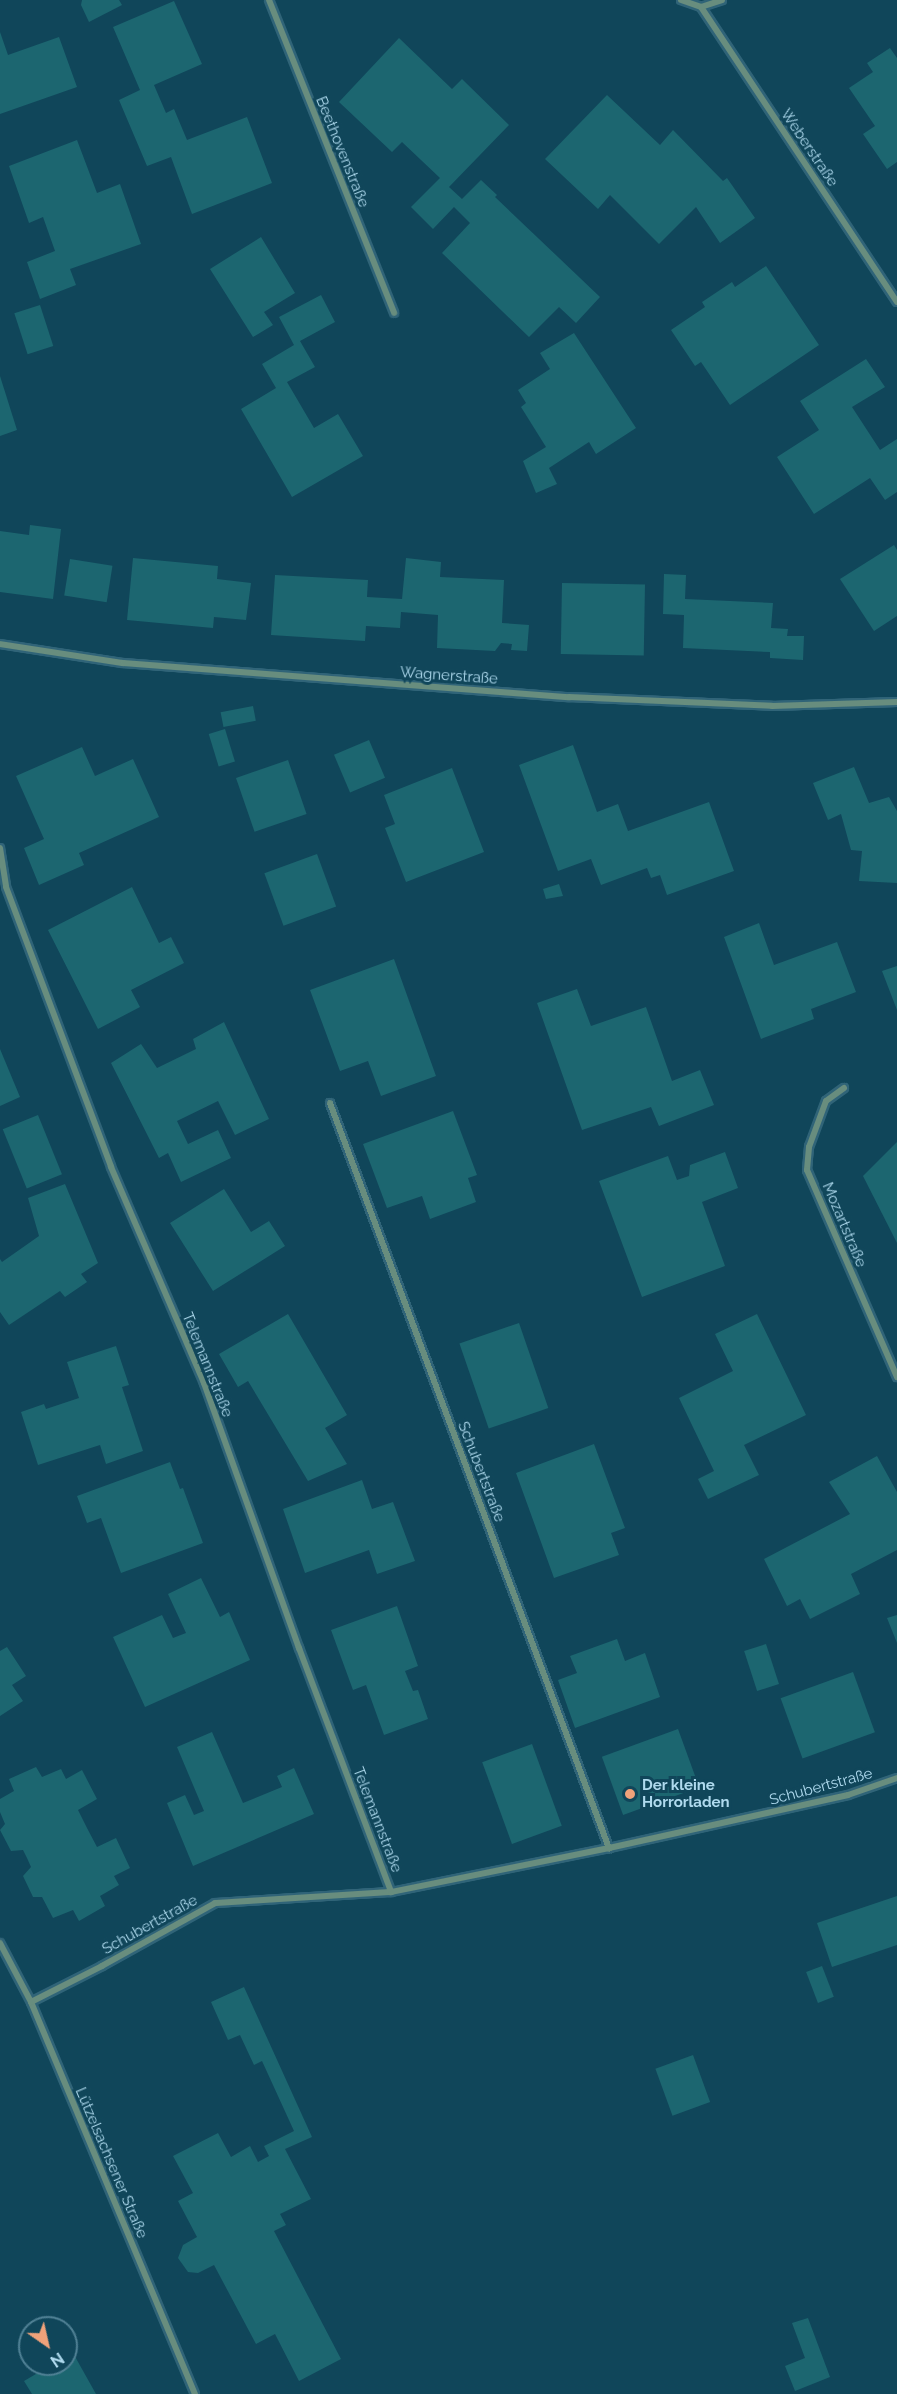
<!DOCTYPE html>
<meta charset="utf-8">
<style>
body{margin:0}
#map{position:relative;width:897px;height:2394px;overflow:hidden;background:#10465a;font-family:Raleway,sans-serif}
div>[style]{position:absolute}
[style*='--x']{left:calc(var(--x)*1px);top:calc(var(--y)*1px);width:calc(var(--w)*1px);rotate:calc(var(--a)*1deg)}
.building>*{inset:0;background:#1c6670;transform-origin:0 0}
.roads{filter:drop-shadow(2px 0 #306478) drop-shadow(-2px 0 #306478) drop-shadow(0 2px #306478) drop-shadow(0 -2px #306478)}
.minor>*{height:6px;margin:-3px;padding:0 3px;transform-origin:3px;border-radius:3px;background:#688d7e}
.dots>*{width:16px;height:16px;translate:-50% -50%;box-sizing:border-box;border:3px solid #10465a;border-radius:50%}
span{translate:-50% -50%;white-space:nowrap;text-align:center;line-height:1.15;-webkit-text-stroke:6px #10465a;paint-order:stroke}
.street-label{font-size:15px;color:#afdaee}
.poi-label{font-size:15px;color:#afdaee;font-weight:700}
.left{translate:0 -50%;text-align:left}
.north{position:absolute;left:18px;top:2316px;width:60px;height:60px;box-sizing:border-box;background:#10465a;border:2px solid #508195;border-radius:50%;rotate:146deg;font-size:16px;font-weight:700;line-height:24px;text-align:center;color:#afdaee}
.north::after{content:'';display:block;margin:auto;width:21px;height:27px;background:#f0a27a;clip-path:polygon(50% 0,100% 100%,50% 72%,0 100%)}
</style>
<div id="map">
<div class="building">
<i style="clip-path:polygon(82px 0,119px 0,122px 5px,89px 22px,81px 5px)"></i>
<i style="clip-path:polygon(174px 1px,202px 64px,154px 85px,166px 113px,174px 109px,187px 140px,247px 117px,272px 183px,192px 214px,171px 157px,147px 166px,119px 100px,140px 90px,113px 27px)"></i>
<i style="clip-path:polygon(0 32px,8px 55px,59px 37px,77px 87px,0 114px)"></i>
<i style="clip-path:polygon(399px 38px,452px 89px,462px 79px,509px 125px,449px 187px,462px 199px,481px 180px,497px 195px,495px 197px,600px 297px,576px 323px,559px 307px,529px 337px,442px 253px,470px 223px,454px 207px,433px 229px,411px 207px,440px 178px,402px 142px,392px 152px,339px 102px)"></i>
<i style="clip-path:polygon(890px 48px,897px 58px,897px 162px,887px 169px,863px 134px,875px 126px,849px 88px,873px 72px,867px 63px)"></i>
<i style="clip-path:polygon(607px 95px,660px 145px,673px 130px,723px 181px,727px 178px,755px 218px,720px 243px,696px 207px,659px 244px,610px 195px,598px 209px,545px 159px)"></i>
<i style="clip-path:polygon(77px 140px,97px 193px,120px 184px,141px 244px,70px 269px,76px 285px,40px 299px,27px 262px,55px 251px,43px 217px,29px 223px,9px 166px)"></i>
<i style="clip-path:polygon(261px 237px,295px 293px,264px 312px,273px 325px,253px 337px,210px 269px)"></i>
<i style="clip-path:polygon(766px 266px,819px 345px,730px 405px,701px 362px,695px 366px,671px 330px,705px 307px,702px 302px,732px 282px,735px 287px)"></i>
<i style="clip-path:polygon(321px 295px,335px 322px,300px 341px,315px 367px,287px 382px,314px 428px,338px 414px,363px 456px,292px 497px,241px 409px,276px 388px,262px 364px,294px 345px,279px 317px)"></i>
<i style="left:40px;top:305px;width:43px;height:27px;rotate:72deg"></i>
<i style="clip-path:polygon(574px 333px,636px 428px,596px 454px,589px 442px,549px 468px,557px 484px,536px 493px,523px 461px,546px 447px,521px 407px,526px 403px,518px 390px,550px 369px,540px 353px)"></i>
<i style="clip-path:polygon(866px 359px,885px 387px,852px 407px,880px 450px,897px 439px,897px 492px,885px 500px,870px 478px,814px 514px,777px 457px,819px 430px,800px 401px)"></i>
<i style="clip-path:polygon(0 376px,17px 430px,0 436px)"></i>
<i style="clip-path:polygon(30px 525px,61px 529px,53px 599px,0 592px,0 531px,29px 535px)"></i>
<i style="clip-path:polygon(894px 545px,897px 550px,897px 616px,874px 631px,840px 579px)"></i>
<i style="clip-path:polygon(133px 558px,218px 566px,217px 579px,251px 583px,246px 620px,214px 617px,213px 628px,127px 620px)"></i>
<i style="clip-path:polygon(406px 558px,441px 562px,440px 577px,504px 580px,502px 623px,529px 625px,527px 651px,511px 650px,512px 644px,501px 643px,495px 651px,437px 648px,438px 615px,401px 612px,400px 628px,366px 626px,365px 641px,271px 635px,275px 575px,368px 580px,367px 597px,402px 599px)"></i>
<i style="left:70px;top:559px;width:43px;height:37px;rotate:9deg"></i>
<i style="clip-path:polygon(664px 574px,686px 575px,685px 599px,773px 603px,771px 628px,788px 629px,787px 636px,804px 636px,803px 660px,770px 658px,770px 652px,683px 648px,684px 615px,663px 614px)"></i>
<i style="left:562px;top:583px;width:83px;height:71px;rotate:1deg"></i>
<i style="left:253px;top:706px;width:15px;height:33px;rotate:79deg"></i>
<i style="left:225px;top:729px;width:34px;height:17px;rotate:73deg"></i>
<i style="left:369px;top:740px;width:41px;height:38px;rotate:67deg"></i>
<i style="clip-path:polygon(573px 745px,597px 812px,618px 804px,628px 831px,709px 802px,734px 871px,667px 895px,660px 875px,651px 878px,647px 868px,601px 885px,591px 859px,558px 871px,519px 765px)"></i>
<i style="clip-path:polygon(82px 747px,95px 776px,133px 759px,159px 817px,79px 853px,84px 865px,39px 885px,24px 848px,44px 839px,16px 776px)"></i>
<i style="left:288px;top:760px;width:57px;height:55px;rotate:71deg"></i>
<i style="clip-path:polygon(854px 767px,869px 803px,889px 797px,897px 811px,897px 883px,859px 881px,862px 851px,851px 850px,841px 814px,828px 820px,813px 783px)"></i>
<i style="clip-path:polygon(452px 768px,484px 852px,406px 882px,385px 828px,395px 824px,384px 795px)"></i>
<i style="left:317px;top:854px;width:56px;height:56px;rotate:70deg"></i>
<i style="clip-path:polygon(559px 884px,563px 896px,546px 899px,543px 889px)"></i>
<i style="clip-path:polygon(132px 887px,159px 943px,171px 937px,184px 963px,131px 990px,140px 1007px,98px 1029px,48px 930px)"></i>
<i style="clip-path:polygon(759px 923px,774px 965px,837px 942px,856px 992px,811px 1009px,814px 1019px,761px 1039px,724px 937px)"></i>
<i style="clip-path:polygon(394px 959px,436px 1076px,381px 1096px,368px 1061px,340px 1071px,310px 990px)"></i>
<i style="clip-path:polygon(897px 966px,897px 1010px,882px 971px)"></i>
<i style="clip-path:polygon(577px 989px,591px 1026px,646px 1007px,672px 1081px,700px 1070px,714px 1105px,659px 1126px,651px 1107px,582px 1130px,537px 1003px)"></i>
<i style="clip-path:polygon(224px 1022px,269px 1119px,235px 1135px,218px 1101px,177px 1121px,188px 1144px,218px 1130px,231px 1158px,181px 1182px,168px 1153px,159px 1158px,111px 1063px,141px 1044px,157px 1068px,196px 1049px,193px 1039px)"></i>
<i style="clip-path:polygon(0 1049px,20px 1097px,0 1106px)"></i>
<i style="clip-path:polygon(453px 1111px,477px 1175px,468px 1178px,476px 1202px,430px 1219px,422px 1196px,387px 1208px,363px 1144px)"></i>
<i style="left:38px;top:1115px;width:64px;height:38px;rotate:68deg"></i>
<i style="clip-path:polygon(897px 1142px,897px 1243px,863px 1176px)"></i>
<i style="clip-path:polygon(725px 1152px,738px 1188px,702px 1202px,725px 1266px,642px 1297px,599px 1181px,668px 1156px,677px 1180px,689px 1176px,690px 1165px)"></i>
<i style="clip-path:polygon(65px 1184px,98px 1263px,81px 1274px,87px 1282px,65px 1297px,60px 1291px,9px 1325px,0 1312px,0 1259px,2px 1262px,39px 1236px,28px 1198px)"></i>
<i style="clip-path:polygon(224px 1189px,251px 1232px,269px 1221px,285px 1246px,213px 1291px,170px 1223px)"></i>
<i style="clip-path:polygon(288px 1314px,347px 1415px,325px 1428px,347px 1464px,308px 1481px,248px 1381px,238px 1387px,219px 1354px)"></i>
<i style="clip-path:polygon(757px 1314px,806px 1415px,744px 1445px,759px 1475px,708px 1499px,698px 1479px,714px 1471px,679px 1398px,733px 1371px,715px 1334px)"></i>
<i style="left:519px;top:1323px;width:90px;height:63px;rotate:71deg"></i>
<i style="clip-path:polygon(116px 1346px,129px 1385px,122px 1387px,143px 1451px,106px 1464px,100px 1445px,38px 1465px,21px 1412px,44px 1404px,46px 1409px,79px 1398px,67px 1362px)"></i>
<i style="clip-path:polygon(594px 1444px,625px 1528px,611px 1533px,619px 1555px,554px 1578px,516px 1473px)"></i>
<i style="clip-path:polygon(877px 1456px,897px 1492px,897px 1550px,851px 1574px,860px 1594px,810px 1619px,800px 1599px,787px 1606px,764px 1559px,850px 1514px,829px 1482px)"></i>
<i style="clip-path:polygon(170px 1462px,180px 1489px,183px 1488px,203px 1543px,121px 1573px,101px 1518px,87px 1523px,77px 1496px)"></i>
<i style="clip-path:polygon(362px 1480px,372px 1509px,393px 1502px,415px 1561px,377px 1574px,369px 1550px,305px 1573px,283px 1509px)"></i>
<i style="clip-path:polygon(201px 1578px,220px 1617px,229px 1612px,250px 1660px,145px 1707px,113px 1637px,162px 1615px,173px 1638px,186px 1633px,168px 1594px)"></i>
<i style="clip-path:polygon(397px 1606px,418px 1666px,405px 1671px,413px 1691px,418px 1690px,428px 1719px,384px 1735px,366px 1685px,353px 1690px,331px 1630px)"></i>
<i style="clip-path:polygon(897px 1615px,897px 1643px,887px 1618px)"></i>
<i style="clip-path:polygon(617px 1639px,625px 1661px,645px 1653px,660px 1697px,575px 1728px,558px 1680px,577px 1673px,570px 1656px)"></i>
<i style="left:766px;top:1644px;width:42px;height:23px;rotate:72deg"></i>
<i style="clip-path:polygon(7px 1647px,26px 1676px,12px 1685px,23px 1701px,0 1716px,0 1651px)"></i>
<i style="left:853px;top:1672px;width:64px;height:77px;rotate:70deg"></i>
<i style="left:678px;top:1729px;width:62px;height:81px;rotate:70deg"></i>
<i style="clip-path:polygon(212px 1732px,243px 1803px,282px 1787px,277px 1776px,294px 1768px,314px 1814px,193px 1866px,167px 1803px,185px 1795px,194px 1815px,204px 1811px,177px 1747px)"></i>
<i style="left:532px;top:1744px;width:87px;height:53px;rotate:70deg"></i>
<i style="clip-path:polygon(36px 1767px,42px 1777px,61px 1769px,66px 1779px,82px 1770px,97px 1799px,78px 1810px,87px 1828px,97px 1847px,116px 1838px,130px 1868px,114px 1876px,119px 1885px,100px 1896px,105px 1906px,79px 1921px,73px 1910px,53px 1918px,42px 1897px,33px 1897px,23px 1876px,31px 1867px,27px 1858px,23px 1850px,11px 1851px,0 1830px,5px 1824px,0 1812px,0 1799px,14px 1791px,9px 1779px)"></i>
<i style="clip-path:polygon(897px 1896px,897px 1945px,832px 1967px,817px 1923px)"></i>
<i style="left:822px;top:1966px;width:33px;height:17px;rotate:69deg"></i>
<i style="clip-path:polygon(244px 1987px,312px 2137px,285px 2149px,311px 2199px,280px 2214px,286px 2225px,274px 2231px,341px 2359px,299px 2381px,275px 2334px,256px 2344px,214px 2265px,198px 2273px,188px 2272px,178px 2258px,183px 2245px,197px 2237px,178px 2201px,193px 2193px,173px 2156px,218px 2133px,231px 2157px,250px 2146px,258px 2162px,269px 2156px,264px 2146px,294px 2131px,262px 2061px,254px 2065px,240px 2035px,228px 2040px,211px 2002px)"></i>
<i style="left:693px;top:2055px;width:50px;height:40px;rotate:70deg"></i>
<i style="clip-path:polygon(808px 2318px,830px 2377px,795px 2391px,785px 2366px,805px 2358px,792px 2323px)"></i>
<i style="clip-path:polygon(73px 2353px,96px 2394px,32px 2394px,24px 2381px,53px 2364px,66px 2364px,66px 2357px)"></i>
</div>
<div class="roads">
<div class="minor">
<i style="--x:269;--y:0;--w:337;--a:68.2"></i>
<i style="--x:681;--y:0;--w:21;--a:19"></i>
<i style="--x:701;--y:7;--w:354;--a:56.4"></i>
<i style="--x:701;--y:7;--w:22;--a:-18"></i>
<i style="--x:0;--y:644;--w:124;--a:8.8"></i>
<i style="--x:123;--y:663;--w:447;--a:4.4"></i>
<i style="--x:569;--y:697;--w:203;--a:2.5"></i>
<i style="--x:772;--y:706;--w:125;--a:-1.8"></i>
<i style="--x:0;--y:848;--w:39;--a:81"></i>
<i style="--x:6;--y:887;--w:299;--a:69.4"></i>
<i style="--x:111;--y:1167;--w:235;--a:66.7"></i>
<i style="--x:204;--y:1383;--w:282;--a:70.3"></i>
<i style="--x:299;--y:1648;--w:261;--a:69.3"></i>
<i style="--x:844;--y:1088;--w:22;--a:144"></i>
<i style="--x:826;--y:1101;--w:49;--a:110.3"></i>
<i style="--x:809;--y:1147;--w:23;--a:95"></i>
<i style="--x:807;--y:1170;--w:226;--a:66.5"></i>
<i style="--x:330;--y:1103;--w:796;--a:69.47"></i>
<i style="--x:0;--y:1943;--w:67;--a:62.3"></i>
<i style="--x:31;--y:2002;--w:425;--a:67.3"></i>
<i style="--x:31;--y:2002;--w:80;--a:-26.9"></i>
<i style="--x:102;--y:1966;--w:129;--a:-29.1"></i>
<i style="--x:215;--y:1903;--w:176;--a:-3.6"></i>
<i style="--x:391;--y:1892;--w:222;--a:-11.4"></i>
<i style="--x:609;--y:1848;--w:245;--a:-12.5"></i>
<i style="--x:848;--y:1795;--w:52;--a:-19.1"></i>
</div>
</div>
<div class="dots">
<i style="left:630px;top:1794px;background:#f0a27a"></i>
</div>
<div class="street-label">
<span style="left:809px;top:148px;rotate:56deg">Weberstraße</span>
<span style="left:342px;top:152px;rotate:68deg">Beethovenstraße</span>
<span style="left:449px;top:676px;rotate:4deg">Wagnerstraße</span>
<span style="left:844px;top:1225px;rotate:67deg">Mozartstraße</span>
<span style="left:207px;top:1365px;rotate:68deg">Telemannstraße</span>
<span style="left:481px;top:1472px;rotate:69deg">Schubertstraße</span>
<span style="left:821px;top:1787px;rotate:-15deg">Schubertstraße</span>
<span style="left:377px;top:1820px;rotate:69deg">Telemannstraße</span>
<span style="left:150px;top:1925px;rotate:-29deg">Schubertstraße</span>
<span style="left:111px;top:2163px;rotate:67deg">Lützelsachsener Straße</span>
</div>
<div class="poi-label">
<span class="left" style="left:642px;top:1794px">Der kleine<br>Horrorladen</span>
</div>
<div class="north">N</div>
</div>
